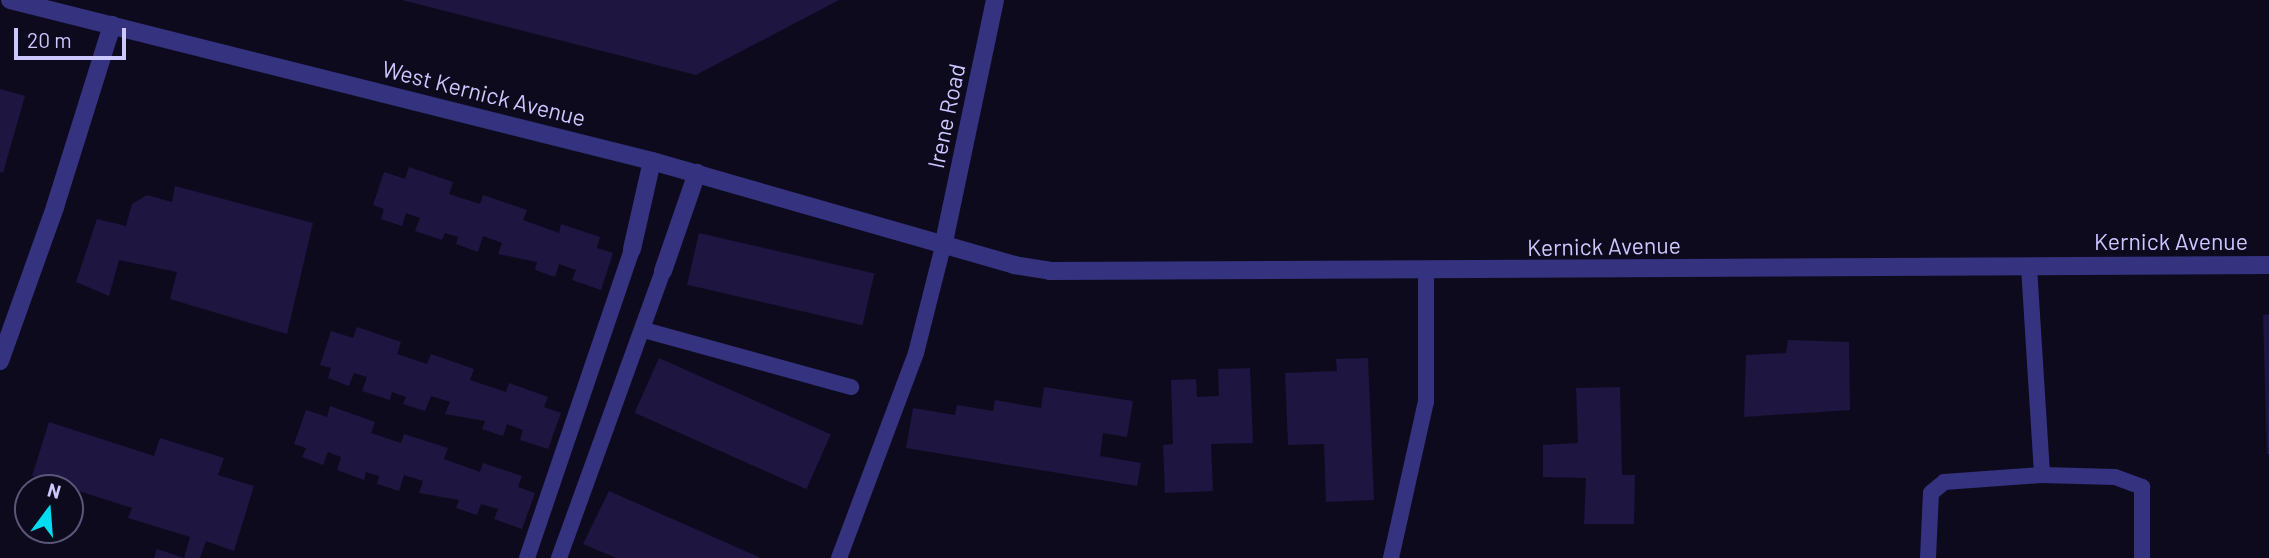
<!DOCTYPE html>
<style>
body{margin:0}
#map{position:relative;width:2269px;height:558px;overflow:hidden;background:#0e0a1e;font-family:Barlow,sans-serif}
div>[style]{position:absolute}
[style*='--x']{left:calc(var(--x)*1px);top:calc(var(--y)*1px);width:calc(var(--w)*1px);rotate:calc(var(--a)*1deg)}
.building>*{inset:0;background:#1e1540;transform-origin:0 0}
.service>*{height:16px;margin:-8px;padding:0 8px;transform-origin:8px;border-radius:8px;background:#353280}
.minor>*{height:18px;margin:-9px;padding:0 9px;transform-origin:9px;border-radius:9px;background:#353280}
span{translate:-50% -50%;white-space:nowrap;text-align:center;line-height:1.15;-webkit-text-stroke:5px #0e0a1e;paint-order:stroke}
.street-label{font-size:23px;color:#cdc7ff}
.north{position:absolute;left:14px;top:474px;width:70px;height:70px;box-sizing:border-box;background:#0e0a1e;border:2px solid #5a5678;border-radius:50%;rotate:16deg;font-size:19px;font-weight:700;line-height:28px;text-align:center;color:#cdc7ff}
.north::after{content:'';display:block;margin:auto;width:24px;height:32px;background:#00dcf2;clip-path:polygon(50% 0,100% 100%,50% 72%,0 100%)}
.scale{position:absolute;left:14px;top:28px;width:112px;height:32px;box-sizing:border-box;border:4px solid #cdc7ff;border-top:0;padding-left:9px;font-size:21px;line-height:24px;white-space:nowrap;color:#cdc7ff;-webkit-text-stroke:5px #0e0a1e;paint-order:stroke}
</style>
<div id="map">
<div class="building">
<i style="clip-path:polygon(402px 0,839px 0,696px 75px)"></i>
<i style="clip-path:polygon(0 89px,25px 96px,3px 173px,0 172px)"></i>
<i style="clip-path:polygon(409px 167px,453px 182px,449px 194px,480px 204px,483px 195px,527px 210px,523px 220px,559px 233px,561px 224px,600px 237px,597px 248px,613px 253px,601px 290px,572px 280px,576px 270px,559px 264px,555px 277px,535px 270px,537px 262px,498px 254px,502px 243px,483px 236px,478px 252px,456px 244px,458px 237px,445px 233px,442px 240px,415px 231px,420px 218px,406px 213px,402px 226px,381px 219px,384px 209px,373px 205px,384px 172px,405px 179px)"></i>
<i style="clip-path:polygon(175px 186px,313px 223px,287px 334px,170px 299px,177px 272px,119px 260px,109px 296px,76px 282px,97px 219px,126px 226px,132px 204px,147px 195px,172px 202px)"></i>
<i style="left:699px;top:233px;width:180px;height:53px;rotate:13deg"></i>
<i style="clip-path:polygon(2269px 314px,2269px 454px,2267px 454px,2263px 315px)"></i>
<i style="clip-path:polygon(357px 327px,401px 342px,397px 354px,427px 364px,431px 354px,474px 369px,470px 380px,506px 392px,509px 383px,548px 397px,544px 407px,561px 413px,548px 449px,520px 440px,523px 430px,507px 424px,503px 436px,482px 429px,485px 421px,445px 414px,450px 402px,431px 396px,425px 411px,403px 404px,406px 397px,392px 392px,390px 400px,362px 391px,367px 377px,354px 373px,349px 386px,328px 378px,331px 368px,320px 365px,331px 331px,353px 338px)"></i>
<i style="clip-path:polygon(1788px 340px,1849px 342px,1850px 410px,1744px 417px,1746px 355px,1786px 353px)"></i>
<i style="left:659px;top:358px;width:188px;height:60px;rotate:24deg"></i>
<i style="clip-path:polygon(1368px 358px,1374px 500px,1326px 502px,1324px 444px,1288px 445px,1285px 373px,1337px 371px,1336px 359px)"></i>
<i style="clip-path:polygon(1250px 368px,1253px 443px,1211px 444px,1213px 491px,1165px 493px,1163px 445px,1173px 444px,1171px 380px,1196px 379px,1197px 397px,1219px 396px,1218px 369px)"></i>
<i style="clip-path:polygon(1044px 387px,1133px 401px,1127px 437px,1103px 433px,1100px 456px,1141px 463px,1137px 486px,906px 448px,913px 408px,955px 415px,957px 405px,993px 411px,995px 400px,1041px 408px)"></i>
<i style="clip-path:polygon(1620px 387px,1622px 475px,1635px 475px,1634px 524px,1584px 524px,1586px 478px,1543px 477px,1543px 445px,1578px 443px,1576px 388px)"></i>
<i style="clip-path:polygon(330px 406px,375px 422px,371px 433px,401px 443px,404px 434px,448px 448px,444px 459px,480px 472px,483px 463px,522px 476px,518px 487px,535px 493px,522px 529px,494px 519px,498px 509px,481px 504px,477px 515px,456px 508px,459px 500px,419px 493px,423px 481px,404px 475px,399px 491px,377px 484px,379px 476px,366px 472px,364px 480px,337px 470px,341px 457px,328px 452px,323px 465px,302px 457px,306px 448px,294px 444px,306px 410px,327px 417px)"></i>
<i style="clip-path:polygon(49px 422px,154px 456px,160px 438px,224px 458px,218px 475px,254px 486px,234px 551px,206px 541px,200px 558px,184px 558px,190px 537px,128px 518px,132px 508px,32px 476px)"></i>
<i style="clip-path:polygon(609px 491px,761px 558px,616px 558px,583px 544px)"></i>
<i style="clip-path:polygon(157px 549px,184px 558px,154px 558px)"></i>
</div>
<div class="service">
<i style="--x:2029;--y:267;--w:208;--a:86.4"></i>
<i style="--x:644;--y:330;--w:215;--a:15.4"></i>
<i style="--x:527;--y:558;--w:326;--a:-71.2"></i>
<i style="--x:559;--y:558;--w:305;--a:-70.1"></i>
<i style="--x:839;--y:558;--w:219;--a:-69.4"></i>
<i style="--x:916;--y:353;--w:114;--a:-75.8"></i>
<i style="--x:1391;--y:558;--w:160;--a:-77.4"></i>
<i style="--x:1426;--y:402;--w:131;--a:-90"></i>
<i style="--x:1928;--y:558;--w:65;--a:-87.4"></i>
<i style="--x:1931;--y:493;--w:17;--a:-40"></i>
<i style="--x:1944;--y:482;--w:98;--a:-4.1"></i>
<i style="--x:2042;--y:475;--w:73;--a:1.6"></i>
<i style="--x:2115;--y:477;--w:29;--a:20"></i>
<i style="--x:2142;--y:487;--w:71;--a:90"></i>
</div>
<div class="minor">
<i style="--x:10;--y:0;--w:662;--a:14.08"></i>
<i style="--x:652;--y:161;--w:377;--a:16"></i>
<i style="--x:1014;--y:265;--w:36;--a:9"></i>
<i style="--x:1050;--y:271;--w:1219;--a:-0.28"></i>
<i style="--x:944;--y:242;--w:247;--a:-78.1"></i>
<i style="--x:632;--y:249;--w:90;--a:-77.2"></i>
<i style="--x:663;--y:271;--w:104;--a:-70.9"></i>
<i style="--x:0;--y:361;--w:164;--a:-70.3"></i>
<i style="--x:55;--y:207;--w:191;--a:-72.6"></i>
</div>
<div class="street-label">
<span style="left:484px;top:93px;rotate:14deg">West Kernick Avenue</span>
<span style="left:946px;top:116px;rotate:-78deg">Irene Road</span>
<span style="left:2171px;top:241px">Kernick Avenue</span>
<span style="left:1604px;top:246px;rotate:-1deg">Kernick Avenue</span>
</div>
<div class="north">N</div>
<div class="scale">20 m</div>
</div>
